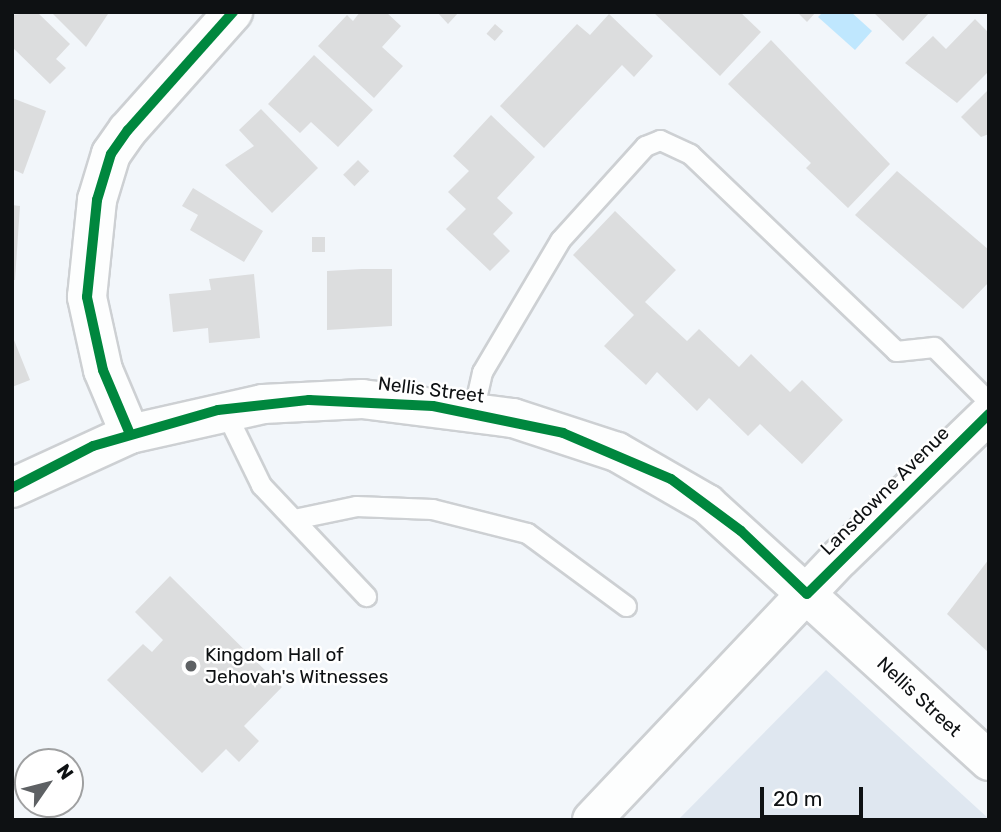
<!DOCTYPE html>
<style>
body{margin:0}
#map{position:relative;width:1001px;height:832px;overflow:hidden;background:#f2f6fa;font-family:Rubik,sans-serif}
div>[style]{position:absolute}
[style*='--x']{left:calc(var(--x)*1px);top:calc(var(--y)*1px);width:calc(var(--w)*1px);rotate:calc(var(--a)*1deg)}
.built>*{inset:0;background:#dfe7f0}
.water>*{inset:0;background:#bfe7fe}
.building>*{inset:0;background:#dcddde;transform-origin:0 0}
.roads{filter:drop-shadow(2px 0 #cdd0d3) drop-shadow(-2px 0 #cdd0d3) drop-shadow(0 2px #cdd0d3) drop-shadow(0 -2px #cdd0d3)}
.service>*{height:19px;margin:-9.5px;padding:0 9.5px;transform-origin:9.5px;border-radius:9.5px;background:#fdfefe}
.minor>*{height:38px;margin:-19px;padding:0 19px;transform-origin:19px;border-radius:19px;background:#fdfefe}
.secondary>*{height:38px;margin:-19px;padding:0 19px;transform-origin:19px;border-radius:19px;background:#fdfefe}
.cycleway>*{height:10px;margin:-5px;padding:0 5px;transform-origin:5px;border-radius:5px;background:#00873e}
.dots>*{width:19px;height:19px;translate:-50% -50%;box-sizing:border-box;border:4px solid #fff;border-radius:50%}
span{translate:-50% -50%;white-space:nowrap;text-align:center;line-height:1.15;-webkit-text-stroke:5px #fff;paint-order:stroke}
.street-label{font-size:19px;color:#0e1113}
.poi-label{font-size:19px;color:#0e1113}
.left{translate:0 -50%;text-align:left}
.frame{position:absolute;inset:0;border:14px solid #0e1113;pointer-events:none}
.north{position:absolute;left:14px;top:748px;width:70px;height:70px;box-sizing:border-box;background:#fff;border:2px solid #9fa0a1;border-radius:50%;rotate:55deg;font-size:19px;font-weight:700;line-height:28px;text-align:center;color:#0e1113}
.north::after{content:'';display:block;margin:auto;width:24px;height:32px;background:#5e6164;clip-path:polygon(50% 0,100% 100%,50% 72%,0 100%)}
.scale{position:absolute;left:760px;top:787px;width:103px;height:32px;box-sizing:border-box;border:4px solid #0e1113;border-top:0;padding-left:9px;font-size:21px;line-height:24px;white-space:nowrap;color:#0e1113;-webkit-text-stroke:5px #fff;paint-order:stroke}
</style>
<div id="map">
<div class="built">
<i style="clip-path:polygon(826px 670px,989px 819px,989px 820px,678px 820px)"></i>
</div>
<div class="water">
<i style="clip-path:polygon(823px 12px,851px 12px,872px 31px,855px 50px,818px 17px)"></i>
</div>
<div class="building">
<i style="clip-path:polygon(37px 12px,70px 44px,56px 59px,66px 68px,50px 84px,12px 47px,12px 15px)"></i>
<i style="clip-path:polygon(51px 12px,105px 12px,108px 14px,86px 47px)"></i>
<i style="clip-path:polygon(360px 12px,386px 12px,401px 26px,382px 47px,403px 66px,374px 98px,318px 46px,347px 15px,353px 21px)"></i>
<i style="clip-path:polygon(437px 12px,459px 12px,448px 24px)"></i>
<i style="clip-path:polygon(653px 12px,740px 12px,761px 32px,720px 76px)"></i>
<i style="clip-path:polygon(797px 12px,816px 12px,807px 22px)"></i>
<i style="clip-path:polygon(873px 12px,930px 12px,903px 41px)"></i>
<i style="clip-path:polygon(609px 14px,653px 56px,634px 77px,622px 65px,544px 148px,500px 106px,577px 24px,590px 35px)"></i>
<i style="clip-path:polygon(975px 19px,989px 33px,989px 71px,957px 103px,905px 63px,933px 36px,946px 49px)"></i>
<i style="left:495px;top:24px;width:11px;height:13px;rotate:41deg"></i>
<i style="clip-path:polygon(771px 40px,890px 164px,848px 208px,806px 168px,811px 163px,728px 84px)"></i>
<i style="clip-path:polygon(314px 55px,373px 110px,338px 147px,311px 122px,300px 133px,268px 104px)"></i>
<i style="clip-path:polygon(989px 89px,989px 134px,981px 137px,961px 117px)"></i>
<i style="clip-path:polygon(12px 98px,46px 111px,23px 174px,12px 169px)"></i>
<i style="clip-path:polygon(261px 109px,318px 168px,272px 213px,225px 165px,254px 146px,239px 130px)"></i>
<i style="clip-path:polygon(491px 115px,535px 157px,497px 198px,513px 213px,493px 234px,510px 251px,490px 271px,446px 229px,466px 209px,448px 192px,469px 171px,453px 156px)"></i>
<i style="left:358px;top:160px;width:16px;height:21px;rotate:45deg"></i>
<i style="clip-path:polygon(897px 171px,989px 250px,989px 282px,963px 309px,855px 215px)"></i>
<i style="clip-path:polygon(193px 188px,263px 231px,244px 262px,190px 230px,198px 215px,182px 206px)"></i>
<i style="clip-path:polygon(12px 205px,20px 206px,15px 280px,12px 280px)"></i>
<i style="clip-path:polygon(615px 211px,676px 270px,645px 302px,687px 341px,699px 329px,739px 367px,751px 354px,790px 392px,802px 380px,843px 420px,802px 464px,760px 424px,748px 436px,709px 398px,697px 411px,657px 372px,646px 385px,604px 346px,634px 315px,573px 255px)"></i>
<i style="left:312px;top:237px;width:13px;height:15px"></i>
<i style="clip-path:polygon(362px 269px,392px 269px,392px 326px,327px 330px,327px 271px)"></i>
<i style="clip-path:polygon(254px 274px,260px 338px,209px 343px,208px 328px,173px 332px,169px 294px,211px 290px,209px 279px)"></i>
<i style="clip-path:polygon(12px 335px,30px 380px,12px 387px)"></i>
<i style="clip-path:polygon(989px 559px,989px 653px,947px 614px)"></i>
<i style="clip-path:polygon(170px 576px,282px 687px,244px 726px,259px 741px,239px 762px,226px 749px,202px 773px,107px 680px,143px 644px,152px 652px,163px 640px,135px 612px)"></i>
</div>
<div class="roads">
<div class="service">
<i style="--x:224;--y:409;--w:85;--a:64"></i>
<i style="--x:261;--y:485;--w:153;--a:46.6"></i>
<i style="--x:473;--y:412;--w:41;--a:-77.3"></i>
<i style="--x:482;--y:372;--w:153;--a:-59.4"></i>
<i style="--x:560;--y:240;--w:127;--a:-47.9"></i>
<i style="--x:645;--y:146;--w:16;--a:-22"></i>
<i style="--x:660;--y:140;--w:33;--a:25"></i>
<i style="--x:690;--y:154;--w:285;--a:43.7"></i>
<i style="--x:896;--y:351;--w:38;--a:-6"></i>
<i style="--x:934;--y:347;--w:78;--a:45"></i>
<i style="--x:294;--y:519;--w:63;--a:-11.8"></i>
<i style="--x:356;--y:506;--w:76;--a:2.3"></i>
<i style="--x:432;--y:509;--w:98;--a:14.2"></i>
<i style="--x:527;--y:533;--w:123;--a:36.4"></i>
</div>
<div class="minor">
<i style="--x:130;--y:434;--w:69;--a:-112.9"></i>
<i style="--x:103;--y:370;--w:75;--a:-102.4"></i>
<i style="--x:87;--y:297;--w:98;--a:-84.1"></i>
<i style="--x:97;--y:200;--w:48;--a:-73.1"></i>
<i style="--x:111;--y:154;--w:29;--a:-55"></i>
<i style="--x:128;--y:130;--w:158;--a:-48.3"></i>
<i style="--x:12;--y:488;--w:130;--a:-24.6"></i>
<i style="--x:130;--y:434;--w:136;--a:-12.7"></i>
<i style="--x:263;--y:404;--w:99;--a:-2.9"></i>
<i style="--x:362;--y:399;--w:152;--a:7.2"></i>
<i style="--x:513;--y:418;--w:109;--a:18.1"></i>
<i style="--x:617;--y:452;--w:104;--a:30"></i>
<i style="--x:707;--y:504;--w:382;--a:42.3"></i>
</div>
<div class="secondary">
<i style="--x:592;--y:820;--w:361;--a:-46.6"></i>
<i style="--x:840;--y:558;--w:207;--a:-44"></i>
</div>
</div>
<div class="cycleway">
<i style="--x:130;--y:434;--w:69;--a:-112.9"></i>
<i style="--x:103;--y:370;--w:75;--a:-102.4"></i>
<i style="--x:87;--y:297;--w:98;--a:-84.1"></i>
<i style="--x:97;--y:200;--w:48;--a:-73.1"></i>
<i style="--x:111;--y:154;--w:29;--a:-55"></i>
<i style="--x:128;--y:130;--w:158;--a:-48.3"></i>
<i style="--x:12;--y:488;--w:91;--a:-27.4"></i>
<i style="--x:93;--y:446;--w:130;--a:-16.1"></i>
<i style="--x:218;--y:410;--w:92;--a:-6.3"></i>
<i style="--x:309;--y:400;--w:124;--a:2.8"></i>
<i style="--x:433;--y:406;--w:133;--a:11.7"></i>
<i style="--x:563;--y:433;--w:117;--a:23.1"></i>
<i style="--x:671;--y:479;--w:87;--a:36.6"></i>
<i style="--x:741;--y:531;--w:91;--a:43.7"></i>
<i style="--x:807;--y:594;--w:256;--a:-44.7"></i>
</div>
<div class="dots">
<i style="left:191px;top:666px;background:#5e6164"></i>
</div>
<div class="street-label">
<span style="left:431px;top:390px;rotate:7deg">Nellis Street</span>
<span style="left:885px;top:491px;rotate:-45deg">Lansdowne Avenue</span>
<span style="left:919px;top:697px;rotate:43deg">Nellis Street</span>
</div>
<div class="poi-label">
<span class="left" style="left:205px;top:666px">Kingdom Hall of<br>Jehovah's Witnesses</span>
</div>
<div class="frame"></div>
<div class="north">N</div>
<div class="scale">20 m</div>
</div>
